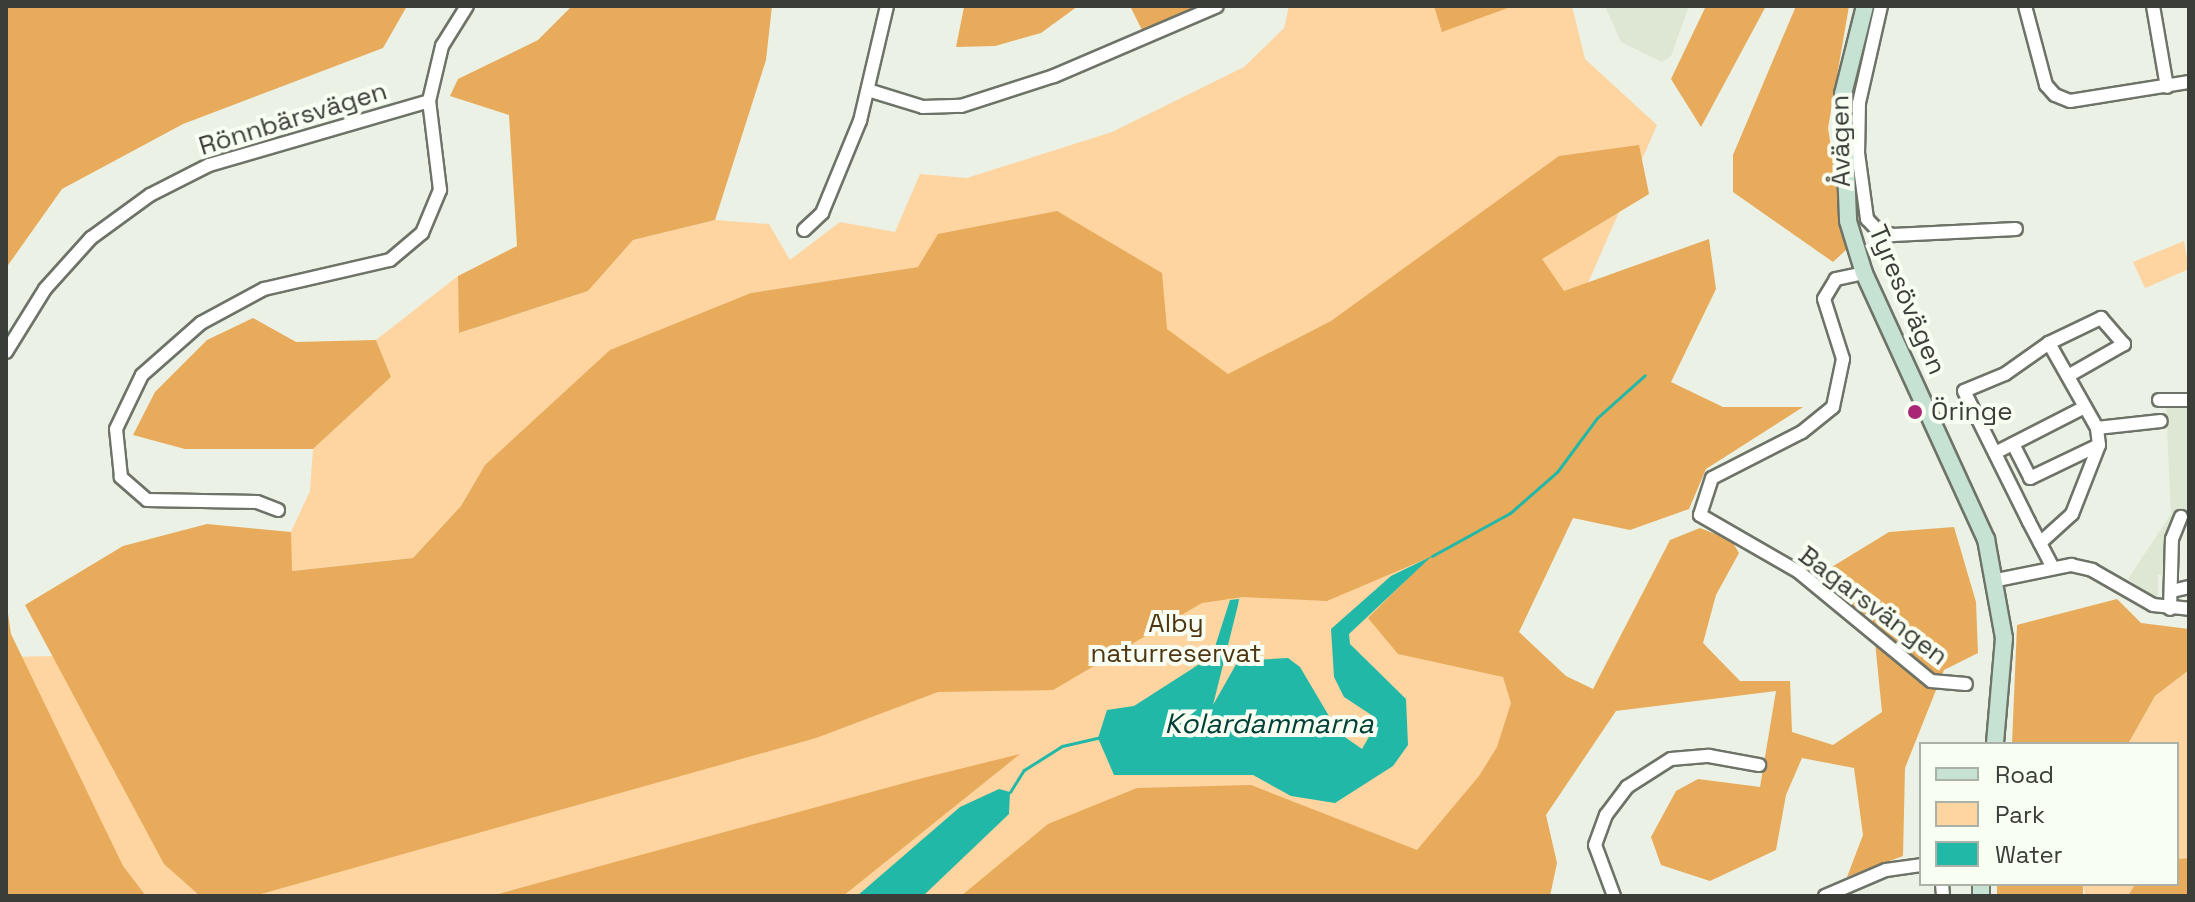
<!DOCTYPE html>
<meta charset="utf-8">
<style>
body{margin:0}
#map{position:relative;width:2195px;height:902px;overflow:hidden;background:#ebf1e4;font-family:"Space Grotesk",sans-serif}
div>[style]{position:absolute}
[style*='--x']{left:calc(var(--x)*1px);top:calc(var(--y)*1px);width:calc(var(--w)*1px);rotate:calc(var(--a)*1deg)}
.built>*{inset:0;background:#dee7d3}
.green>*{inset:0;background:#fed4a0}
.forest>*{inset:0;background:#e7ab5b;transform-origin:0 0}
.water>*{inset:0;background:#21b8a8}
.stream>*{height:3px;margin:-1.5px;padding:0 1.5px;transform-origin:1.5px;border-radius:1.5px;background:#21b8a8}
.roads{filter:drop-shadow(2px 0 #6e7368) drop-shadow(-2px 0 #6e7368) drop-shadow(0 2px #6e7368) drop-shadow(0 -2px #6e7368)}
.street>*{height:12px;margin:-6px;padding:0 6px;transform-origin:6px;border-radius:6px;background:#fff}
.secondary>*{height:16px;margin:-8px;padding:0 8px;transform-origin:8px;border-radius:8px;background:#c6e2d2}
.dots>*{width:22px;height:22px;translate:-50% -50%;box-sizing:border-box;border:4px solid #f8fef1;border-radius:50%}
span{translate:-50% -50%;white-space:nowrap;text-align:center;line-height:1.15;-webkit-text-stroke:8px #f8fef1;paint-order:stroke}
.street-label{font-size:26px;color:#3a3d38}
.poi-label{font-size:26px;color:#3a3d38}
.left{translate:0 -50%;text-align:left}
.park-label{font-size:26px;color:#4e3614}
.water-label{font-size:28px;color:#004039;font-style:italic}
.frame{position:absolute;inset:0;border:8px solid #3a3d38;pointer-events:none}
.legend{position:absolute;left:1919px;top:742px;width:260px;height:144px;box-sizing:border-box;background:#f8fef1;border:2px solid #acb1a7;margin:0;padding:10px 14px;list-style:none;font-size:24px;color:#3a3d38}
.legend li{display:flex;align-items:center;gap:16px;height:40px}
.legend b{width:40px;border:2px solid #acb1a7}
</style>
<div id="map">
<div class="built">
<i style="clip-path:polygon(1605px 6px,1689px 6px,1671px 56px,1662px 62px,1621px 42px)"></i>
<i style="clip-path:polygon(2189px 406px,2189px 510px,2179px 507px,2167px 575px,2158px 575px,2158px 599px,2128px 579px,2171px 514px,2166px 407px)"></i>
</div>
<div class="green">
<i style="clip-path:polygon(1289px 6px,1572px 6px,1585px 59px,1657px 125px,1436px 631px,1576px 692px,1515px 896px,6px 896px,6px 657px,593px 646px,918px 267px,751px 293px,485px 465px,461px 506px,413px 558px,291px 571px,291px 532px,310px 491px,313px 449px,391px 377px,376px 340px,458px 276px,460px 333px,588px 291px,633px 240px,715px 220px,769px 224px,790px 260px,840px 222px,895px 232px,920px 174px,967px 178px,1112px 132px,1244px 67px,1284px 28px)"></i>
<i style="clip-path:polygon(2184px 241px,2189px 269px,2145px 288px,2133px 262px)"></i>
<i style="clip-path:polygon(2189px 670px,2189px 858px,2177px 859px,2177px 744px,2128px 744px,2155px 696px)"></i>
<i style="clip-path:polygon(2083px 884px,2135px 884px,2128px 896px,2085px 896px)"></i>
</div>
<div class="forest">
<i style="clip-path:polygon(6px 6px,407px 6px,383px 48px,183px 124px,62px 189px,6px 268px)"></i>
<i style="clip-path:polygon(572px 6px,772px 6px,766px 60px,715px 220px,633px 240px,588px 291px,459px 333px,458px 276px,517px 246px,509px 115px,450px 96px,458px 79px,538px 40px)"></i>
<i style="clip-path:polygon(1078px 6px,1041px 33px,995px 46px,956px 47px,964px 7px)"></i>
<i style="clip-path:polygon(1130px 6px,1200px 6px,1143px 32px)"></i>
<i style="clip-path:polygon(1434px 6px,1513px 6px,1442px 32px)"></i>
<i style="clip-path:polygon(1706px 6px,1766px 6px,1701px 127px,1671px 79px)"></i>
<i style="clip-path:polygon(1796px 6px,1849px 6px,1828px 128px,1847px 249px,1833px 262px,1733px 192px,1733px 155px)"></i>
<i style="clip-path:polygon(1639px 145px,1649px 194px,1542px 259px,1564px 291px,1709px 239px,1716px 289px,1671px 382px,1723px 407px,1803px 407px,1706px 469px,1689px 509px,1630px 530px,1573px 518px,1519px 632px,1566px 676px,1593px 689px,1670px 540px,1700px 528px,1731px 540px,1739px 553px,1716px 595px,1703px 643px,1740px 681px,1790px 681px,1792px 732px,1833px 745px,1882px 712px,1873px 622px,1817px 576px,1889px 532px,1954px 527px,1976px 602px,1978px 653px,1944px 670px,1905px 768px,1903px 856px,1847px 877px,1863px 835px,1854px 768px,1802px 758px,1786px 795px,1776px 850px,1710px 881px,1661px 865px,1651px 837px,1676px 791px,1698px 779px,1760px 787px,1776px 691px,1616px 711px,1546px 815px,1557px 863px,1550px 896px,961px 896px,1048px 824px,1137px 788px,1251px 785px,1417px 850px,1479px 776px,1497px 747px,1511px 703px,1503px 677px,1398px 654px,1368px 618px,1428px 558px,1327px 601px,1243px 597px,1202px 603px,1053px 690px,938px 692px,816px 738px,254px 896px,200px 896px,164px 864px,25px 605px,123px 546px,207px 524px,291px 532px,292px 571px,413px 558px,461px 506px,485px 465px,610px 350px,751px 293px,918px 267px,938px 234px,1057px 211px,1162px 273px,1167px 329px,1228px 374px,1331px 321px,1559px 156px)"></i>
<i style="clip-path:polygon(253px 318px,296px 342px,376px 340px,391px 377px,313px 449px,185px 449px,133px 435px,155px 392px,207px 340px)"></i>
<i style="clip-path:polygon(2117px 599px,2141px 623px,2189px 629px,2189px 670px,2155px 696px,2128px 744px,2012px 744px,2017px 625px)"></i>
<i style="clip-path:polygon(6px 600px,11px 634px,123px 866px,146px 896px,6px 896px)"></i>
<i style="clip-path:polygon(1020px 754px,843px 896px,491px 896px,919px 779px)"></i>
<i style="clip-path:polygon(2189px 858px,2189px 896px,2128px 896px,2135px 884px,2177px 884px,2177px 859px)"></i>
<i style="left:1997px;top:884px;width:86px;height:12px"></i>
</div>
<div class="water">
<i style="clip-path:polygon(1432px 556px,1349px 634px,1350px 644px,1406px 699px,1408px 745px,1393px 766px,1335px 803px,1291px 796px,1253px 775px,1114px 775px,1098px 738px,1107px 710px,1134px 706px,1212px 656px,1230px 600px,1239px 599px,1238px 605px,1213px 705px,1238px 661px,1288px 658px,1300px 667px,1339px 733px,1362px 749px,1374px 728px,1373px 716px,1344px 697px,1334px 677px,1331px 629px,1391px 576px)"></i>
<i style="clip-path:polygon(999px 789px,1010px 792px,1009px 814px,923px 896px,857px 896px,960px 807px)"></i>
</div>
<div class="stream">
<i style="--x:1432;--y:556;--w:89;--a:-28.9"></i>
<i style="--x:1510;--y:513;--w:62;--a:-41.1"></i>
<i style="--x:1557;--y:472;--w:67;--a:-53.5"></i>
<i style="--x:1597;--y:418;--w:64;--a:-41.9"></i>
<i style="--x:1010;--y:792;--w:26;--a:-58"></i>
<i style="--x:1024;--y:770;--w:45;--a:-32.3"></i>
<i style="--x:1062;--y:746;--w:37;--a:-13"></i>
</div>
<div class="roads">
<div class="street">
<i style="--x:1881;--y:6;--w:99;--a:102.8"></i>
<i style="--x:1859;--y:103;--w:50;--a:91.1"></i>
<i style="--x:1858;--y:153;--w:67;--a:82.2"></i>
<i style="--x:1867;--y:219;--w:16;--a:47"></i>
<i style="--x:1878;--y:231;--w:16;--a:15"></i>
<i style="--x:1893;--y:235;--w:123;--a:-2.8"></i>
<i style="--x:2025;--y:6;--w:82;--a:75.1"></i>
<i style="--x:2046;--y:85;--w:13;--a:48"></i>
<i style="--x:2055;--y:95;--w:16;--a:22"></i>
<i style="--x:2070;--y:101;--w:121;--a:-9.1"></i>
<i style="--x:2153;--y:6;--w:82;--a:80.2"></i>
<i style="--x:871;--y:91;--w:54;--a:17.1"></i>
<i style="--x:923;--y:107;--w:38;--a:-2"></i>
<i style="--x:961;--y:106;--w:98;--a:-17.9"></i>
<i style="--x:1054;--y:76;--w:177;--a:-23.2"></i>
<i style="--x:804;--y:230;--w:25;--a:-43"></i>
<i style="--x:822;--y:213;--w:100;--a:-67.6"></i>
<i style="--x:860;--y:121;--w:118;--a:-76.8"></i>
<i style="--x:1864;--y:273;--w:29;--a:168"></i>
<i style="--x:1836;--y:279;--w:23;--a:121"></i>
<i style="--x:1824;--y:299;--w:63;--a:72.4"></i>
<i style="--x:1843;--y:359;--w:49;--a:101.8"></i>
<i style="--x:1833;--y:407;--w:40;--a:141"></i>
<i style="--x:1802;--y:432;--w:101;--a:152.9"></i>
<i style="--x:1712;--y:478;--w:39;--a:108"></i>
<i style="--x:1700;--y:515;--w:114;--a:29.9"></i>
<i style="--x:1799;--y:572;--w:171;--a:39.5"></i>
<i style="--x:1931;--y:681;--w:35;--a:5"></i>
<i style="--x:2049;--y:343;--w:58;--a:-25.7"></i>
<i style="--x:2101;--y:318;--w:35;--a:49"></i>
<i style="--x:2124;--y:344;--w:64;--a:150.3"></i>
<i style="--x:6;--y:352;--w:74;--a:-58.2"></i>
<i style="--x:45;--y:289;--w:69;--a:-48"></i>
<i style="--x:91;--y:238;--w:73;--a:-36.1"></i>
<i style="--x:150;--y:195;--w:66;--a:-27"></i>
<i style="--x:209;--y:165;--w:229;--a:-16.2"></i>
<i style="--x:2159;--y:400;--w:30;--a:0"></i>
<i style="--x:2097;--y:428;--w:64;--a:-6.2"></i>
<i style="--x:2013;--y:444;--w:38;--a:63"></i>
<i style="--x:2030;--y:478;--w:76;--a:-25.6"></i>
<i style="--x:1995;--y:453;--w:101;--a:-27.1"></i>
<i style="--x:278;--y:510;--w:22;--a:-159"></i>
<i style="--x:257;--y:502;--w:110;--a:-179"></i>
<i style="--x:147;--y:500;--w:35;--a:-139"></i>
<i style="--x:121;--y:477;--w:48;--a:-95.9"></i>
<i style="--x:116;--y:429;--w:60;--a:-64.3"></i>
<i style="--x:142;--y:375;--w:79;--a:-41.4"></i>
<i style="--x:201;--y:323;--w:72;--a:-28.4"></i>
<i style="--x:264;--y:289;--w:129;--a:-13"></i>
<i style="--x:390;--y:260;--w:42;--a:-40.2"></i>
<i style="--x:422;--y:233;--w:47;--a:-67.3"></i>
<i style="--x:440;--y:190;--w:90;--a:-97"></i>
<i style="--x:429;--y:101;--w:57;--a:-76.7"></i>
<i style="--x:442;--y:46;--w:47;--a:-58"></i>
<i style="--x:2040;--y:543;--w:43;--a:-42.2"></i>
<i style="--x:2072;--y:514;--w:74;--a:-68.6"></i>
<i style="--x:2099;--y:445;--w:17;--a:-97"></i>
<i style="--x:2097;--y:428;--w:98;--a:-119.5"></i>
<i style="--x:2049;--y:343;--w:54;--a:144.8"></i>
<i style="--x:2005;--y:374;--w:44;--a:157.5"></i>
<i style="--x:1964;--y:391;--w:146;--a:63.6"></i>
<i style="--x:2029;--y:522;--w:50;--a:62.4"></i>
<i style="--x:1997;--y:580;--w:76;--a:-11.5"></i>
<i style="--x:2071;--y:565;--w:22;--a:13"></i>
<i style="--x:2092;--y:570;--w:70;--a:29.8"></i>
<i style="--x:2153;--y:605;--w:36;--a:6"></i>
<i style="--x:2172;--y:591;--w:17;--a:-13"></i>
<i style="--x:2170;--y:609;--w:70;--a:-88.4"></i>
<i style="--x:2172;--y:539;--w:24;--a:-68"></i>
<i style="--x:1942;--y:884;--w:12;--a:85"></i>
<i style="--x:1614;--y:896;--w:54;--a:-110.4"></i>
<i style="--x:1595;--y:845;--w:32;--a:-70"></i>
<i style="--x:1606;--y:815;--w:35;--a:-53"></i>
<i style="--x:1627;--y:787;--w:52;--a:-32.5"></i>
<i style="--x:1671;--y:759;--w:38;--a:-5"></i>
<i style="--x:1709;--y:756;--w:51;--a:10.2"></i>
<i style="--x:1825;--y:896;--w:66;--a:-23.1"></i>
<i style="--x:1886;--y:870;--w:35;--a:-8"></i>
</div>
<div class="secondary">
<i style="--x:1865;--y:6;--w:91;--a:104"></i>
<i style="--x:1843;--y:94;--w:127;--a:87.7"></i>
<i style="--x:1848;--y:221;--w:54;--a:72.9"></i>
<i style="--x:1864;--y:273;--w:293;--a:65.4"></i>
<i style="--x:1986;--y:539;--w:101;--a:79.7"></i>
<i style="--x:2004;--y:638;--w:106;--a:94.9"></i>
<i style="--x:1981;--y:884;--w:12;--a:90"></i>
</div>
</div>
<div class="dots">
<i style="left:1915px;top:412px;background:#a92875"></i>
</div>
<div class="street-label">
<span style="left:293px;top:119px;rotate:-17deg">Rönnbärsvägen</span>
<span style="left:1841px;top:141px;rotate:-91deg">Åvägen</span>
<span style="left:1907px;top:300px;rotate:67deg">Tyresövägen</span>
<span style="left:1873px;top:606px;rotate:37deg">Bagarsvängen</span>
</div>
<div class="poi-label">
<span class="left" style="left:1931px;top:412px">Öringe</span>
</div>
<div class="park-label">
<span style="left:1176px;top:639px">Alby<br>naturreservat</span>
</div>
<div class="water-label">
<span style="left:1269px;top:723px">Kolardammarna</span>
</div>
<div class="frame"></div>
<ul class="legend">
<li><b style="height:10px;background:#c6e2d2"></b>Road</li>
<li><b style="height:22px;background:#fed4a0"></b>Park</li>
<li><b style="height:22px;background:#21b8a8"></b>Water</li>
</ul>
</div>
